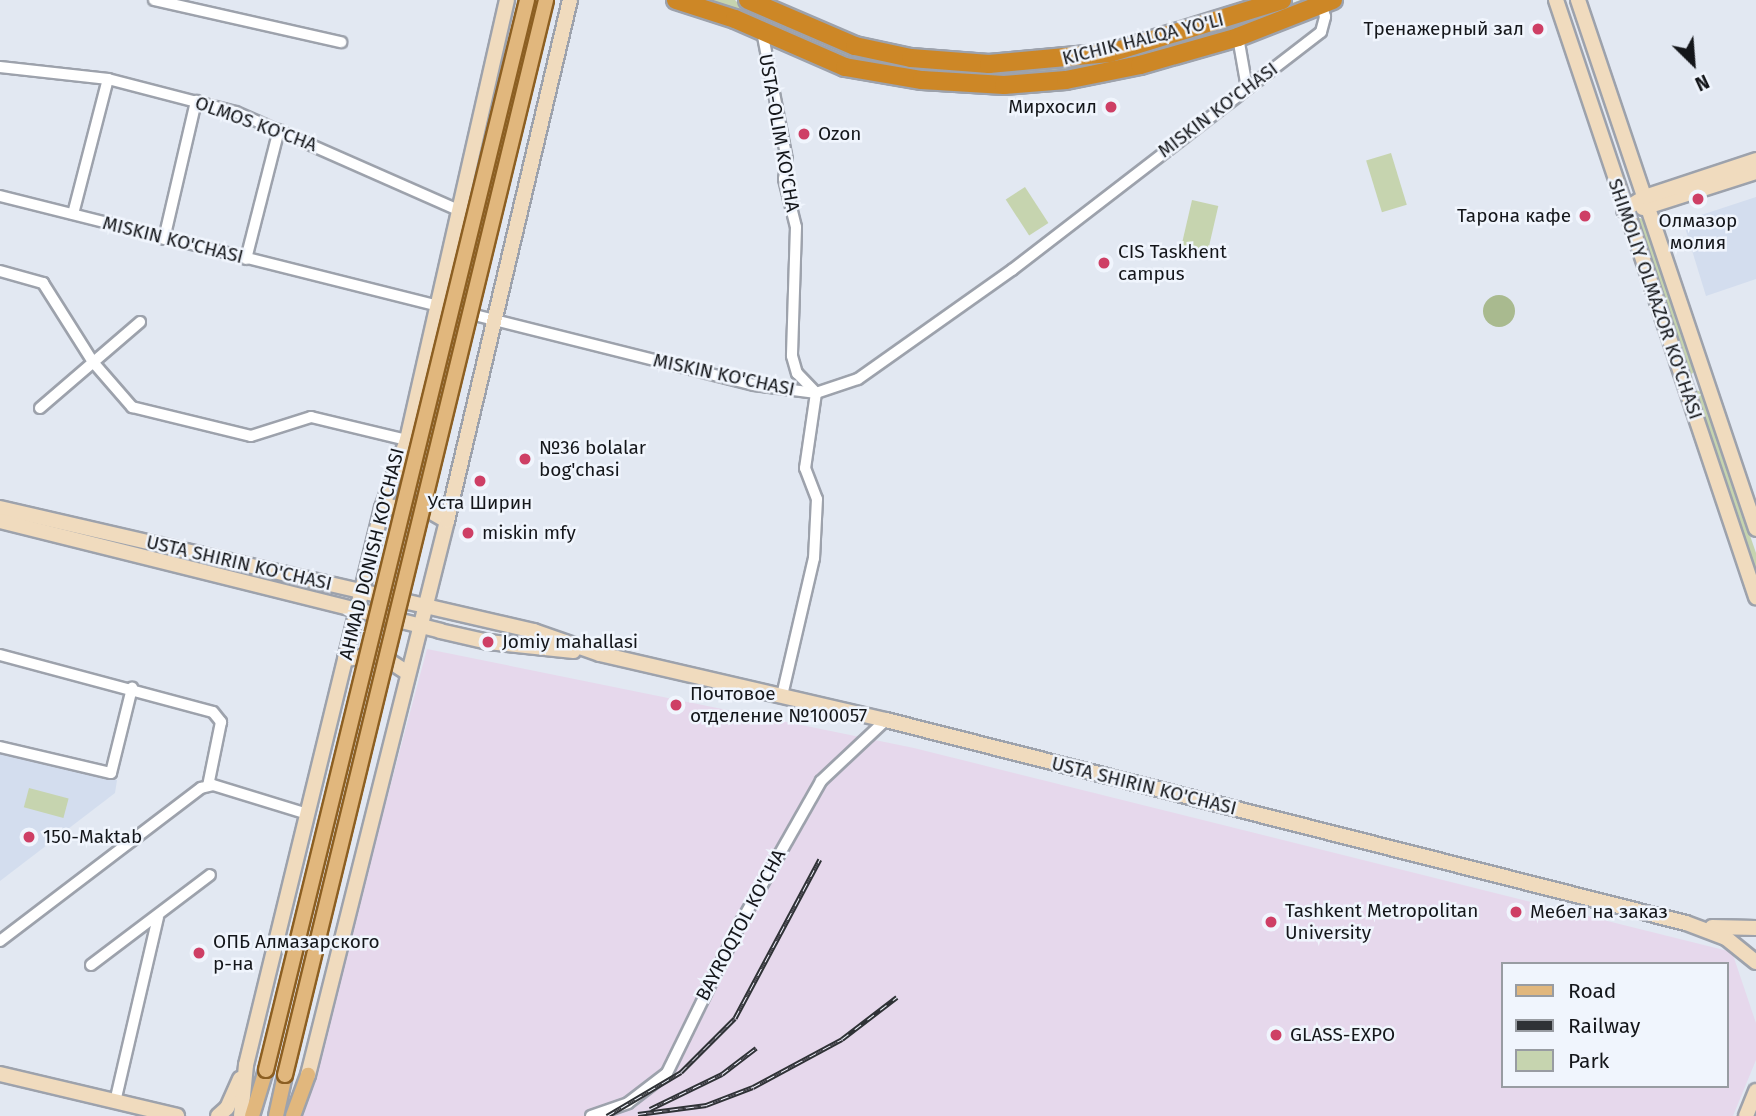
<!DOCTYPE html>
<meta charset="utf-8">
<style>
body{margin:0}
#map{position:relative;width:1756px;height:1116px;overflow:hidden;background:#e2e8f2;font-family:"Fira Sans",sans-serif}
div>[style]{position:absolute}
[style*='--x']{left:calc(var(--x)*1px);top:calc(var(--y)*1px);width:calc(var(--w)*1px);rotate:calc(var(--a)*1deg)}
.built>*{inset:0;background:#d3ddee}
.industrial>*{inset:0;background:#e6d8ec}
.green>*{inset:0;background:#c6d4af;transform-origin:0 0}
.forest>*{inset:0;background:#a9ba8f}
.round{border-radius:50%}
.roads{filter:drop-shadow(2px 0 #9da2ac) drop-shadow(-2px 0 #9da2ac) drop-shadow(0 2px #9da2ac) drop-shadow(0 -2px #9da2ac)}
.street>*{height:10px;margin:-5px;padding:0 5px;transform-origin:5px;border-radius:5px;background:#fff}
.secondary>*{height:14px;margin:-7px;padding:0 7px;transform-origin:7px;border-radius:7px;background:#f0dbbe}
.primary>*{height:14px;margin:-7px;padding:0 7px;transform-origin:7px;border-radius:7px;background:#e1b77d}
.highway>*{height:18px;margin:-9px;padding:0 9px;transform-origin:9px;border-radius:9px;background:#cd8726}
.rail>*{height:5px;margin-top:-2.5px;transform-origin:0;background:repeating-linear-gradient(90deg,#f0f5fd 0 8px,#2f3236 0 16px);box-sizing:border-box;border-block:2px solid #2f3236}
.bridges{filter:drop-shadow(2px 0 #8c5f22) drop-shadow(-2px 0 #8c5f22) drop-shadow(0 2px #8c5f22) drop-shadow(0 -2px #8c5f22)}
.primary-bridge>*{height:14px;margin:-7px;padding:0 7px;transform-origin:7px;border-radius:7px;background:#e1b77d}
.dots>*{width:19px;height:19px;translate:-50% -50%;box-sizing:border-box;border:4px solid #f0f5fd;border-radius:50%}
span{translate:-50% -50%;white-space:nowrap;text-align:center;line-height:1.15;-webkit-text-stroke:5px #f0f5fd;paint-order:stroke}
.poi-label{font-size:19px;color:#14161a}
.right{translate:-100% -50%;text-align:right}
.left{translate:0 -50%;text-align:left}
.street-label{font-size:19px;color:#14161a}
.legend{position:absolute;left:1501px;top:962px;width:228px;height:126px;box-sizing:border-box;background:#f0f5fd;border:2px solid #989ca2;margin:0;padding:9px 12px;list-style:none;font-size:21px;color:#14161a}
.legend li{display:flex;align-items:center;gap:14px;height:35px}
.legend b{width:35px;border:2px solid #989ca2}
.north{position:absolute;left:1658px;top:28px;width:70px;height:70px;-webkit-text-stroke:5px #f0f5fd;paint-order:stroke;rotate:155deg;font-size:19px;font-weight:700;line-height:28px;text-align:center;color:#14161a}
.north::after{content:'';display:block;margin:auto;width:24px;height:32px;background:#14161a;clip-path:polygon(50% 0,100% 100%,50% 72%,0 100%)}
</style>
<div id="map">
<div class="built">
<i style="clip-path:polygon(1756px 197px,1756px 279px,1706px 296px,1683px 221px)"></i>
<i style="clip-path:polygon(0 752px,117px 780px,115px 793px,0 881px)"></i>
</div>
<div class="industrial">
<i style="clip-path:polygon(evenodd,427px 649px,914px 748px,1732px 952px,1756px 1023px,1756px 1060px,1733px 1116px,302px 1116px,427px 649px,1502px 964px,1726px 964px,1726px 1086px,1502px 1086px,1502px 964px)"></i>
</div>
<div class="green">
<i style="clip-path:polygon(705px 0,735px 0,747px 12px,744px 14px)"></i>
<i style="clip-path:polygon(1300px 0,1317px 0,1265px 21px,1098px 68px,1016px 78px,939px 76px,848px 59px,772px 28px,775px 24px,826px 46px,905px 65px,1016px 71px,1113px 59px,1238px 24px)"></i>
<i style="left:1391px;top:153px;width:54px;height:26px;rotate:73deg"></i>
<i style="left:1025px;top:187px;width:43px;height:23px;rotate:57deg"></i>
<i style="left:1192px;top:200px;width:27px;height:51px;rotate:13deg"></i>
<i style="clip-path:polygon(1637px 217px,1645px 220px,1695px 370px,1691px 375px)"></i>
<i style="clip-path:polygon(1696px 390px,1701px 392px,1756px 553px,1756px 577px)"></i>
<i style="left:29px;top:788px;width:41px;height:20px;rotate:15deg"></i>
</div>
<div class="forest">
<i class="round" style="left:1483px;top:295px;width:32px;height:32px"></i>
</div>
<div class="roads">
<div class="street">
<i style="--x:154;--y:0;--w:192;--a:12.7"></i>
<i style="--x:762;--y:31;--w:131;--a:79"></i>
<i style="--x:787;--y:160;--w:19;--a:99"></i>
<i style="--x:784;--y:179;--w:49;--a:76"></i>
<i style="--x:796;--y:227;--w:129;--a:91.8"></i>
<i style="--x:792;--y:356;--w:18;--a:74"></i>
<i style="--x:797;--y:373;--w:28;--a:46"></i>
<i style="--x:816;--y:393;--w:76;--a:98.3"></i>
<i style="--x:805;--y:468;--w:33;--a:69"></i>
<i style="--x:817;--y:499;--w:59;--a:92.9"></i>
<i style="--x:814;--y:558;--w:142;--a:103.1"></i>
<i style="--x:1238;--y:37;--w:52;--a:80"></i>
<i style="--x:0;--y:67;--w:109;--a:6.3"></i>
<i style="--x:108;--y:79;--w:132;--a:14.5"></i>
<i style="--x:236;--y:112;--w:245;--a:23.8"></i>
<i style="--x:0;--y:196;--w:777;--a:14.07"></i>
<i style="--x:754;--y:385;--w:63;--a:7.4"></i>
<i style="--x:816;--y:393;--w:44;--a:-18.4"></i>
<i style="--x:858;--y:379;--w:189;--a:-35.3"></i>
<i style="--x:1012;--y:270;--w:390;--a:-37.6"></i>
<i style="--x:1321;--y:32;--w:16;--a:-75"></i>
<i style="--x:1325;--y:17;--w:12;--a:-104"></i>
<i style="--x:73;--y:214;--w:139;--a:-75.5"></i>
<i style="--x:164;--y:239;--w:142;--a:-76.9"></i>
<i style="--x:246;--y:259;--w:133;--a:-75.7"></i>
<i style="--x:0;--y:271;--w:45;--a:15.6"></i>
<i style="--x:43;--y:283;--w:93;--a:57.7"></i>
<i style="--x:93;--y:362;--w:60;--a:49.1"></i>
<i style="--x:132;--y:407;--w:122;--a:13.7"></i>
<i style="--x:251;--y:436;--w:63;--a:-17.6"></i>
<i style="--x:311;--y:417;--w:99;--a:13.5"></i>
<i style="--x:40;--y:408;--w:132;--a:-40.7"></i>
<i style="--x:0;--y:655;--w:220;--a:15"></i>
<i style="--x:213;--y:712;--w:13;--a:51"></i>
<i style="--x:221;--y:722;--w:65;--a:101.5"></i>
<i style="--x:0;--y:747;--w:114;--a:13.2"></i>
<i style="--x:111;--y:773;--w:88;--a:-76.1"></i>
<i style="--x:0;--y:941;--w:253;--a:-37.3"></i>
<i style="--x:201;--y:788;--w:12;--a:-14"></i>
<i style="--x:213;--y:785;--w:99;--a:17"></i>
<i style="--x:91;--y:965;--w:149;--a:-37.1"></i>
<i style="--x:115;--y:1102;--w:190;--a:-76.9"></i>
<i style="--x:591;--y:1116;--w:39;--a:-19"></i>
<i style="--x:628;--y:1103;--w:49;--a:-37.6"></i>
<i style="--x:667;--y:1073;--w:168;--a:-63.9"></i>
<i style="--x:741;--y:922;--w:162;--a:-60.4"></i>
<i style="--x:821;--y:781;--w:89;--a:-43.2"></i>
</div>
<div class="secondary">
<i style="--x:1556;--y:0;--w:630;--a:71.48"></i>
<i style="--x:1578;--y:0;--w:558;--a:71.4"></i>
<i style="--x:1643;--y:208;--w:119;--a:-17.7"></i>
<i style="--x:1624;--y:210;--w:25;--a:-32"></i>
<i style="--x:1645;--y:197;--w:117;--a:-18.4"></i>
<i style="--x:0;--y:508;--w:548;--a:12.97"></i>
<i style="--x:534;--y:631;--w:70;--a:19.2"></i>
<i style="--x:600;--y:654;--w:294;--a:13"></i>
<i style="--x:886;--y:720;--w:825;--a:14.24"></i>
<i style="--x:1686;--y:923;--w:43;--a:20.6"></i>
<i style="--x:1726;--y:938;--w:38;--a:39"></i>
<i style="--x:382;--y:508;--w:37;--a:-5"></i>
<i style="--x:419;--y:505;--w:32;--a:30"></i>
<i style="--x:0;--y:521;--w:454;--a:14"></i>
<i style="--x:440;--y:631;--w:49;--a:12.9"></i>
<i style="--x:488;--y:642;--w:86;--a:6"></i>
<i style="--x:345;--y:659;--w:35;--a:-7"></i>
<i style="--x:380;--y:655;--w:33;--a:33"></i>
<i style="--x:1712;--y:927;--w:44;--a:1.3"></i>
<i style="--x:0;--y:1074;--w:182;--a:13.3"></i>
<i style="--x:308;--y:1075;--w:571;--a:-75.92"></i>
<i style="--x:447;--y:521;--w:535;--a:-76.72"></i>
<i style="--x:218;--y:1116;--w:12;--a:-42"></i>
<i style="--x:227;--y:1108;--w:32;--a:-66"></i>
<i style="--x:241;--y:1116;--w:51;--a:-84.4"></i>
<i style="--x:246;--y:1065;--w:573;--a:-76.28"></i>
<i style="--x:382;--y:508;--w:72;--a:-69.8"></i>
<i style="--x:407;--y:440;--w:451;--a:-77.2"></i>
<i style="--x:1746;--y:1116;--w:27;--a:-68"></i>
</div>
<div class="primary">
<i style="--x:252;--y:1116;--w:48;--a:-73.1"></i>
<i style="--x:276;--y:1116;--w:42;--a:-77.6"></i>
<i style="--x:293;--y:1116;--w:44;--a:-69.9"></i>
</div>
<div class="highway">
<i style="--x:676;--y:0;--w:62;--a:17.9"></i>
<i style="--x:735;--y:19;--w:120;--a:23.6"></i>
<i style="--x:845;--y:67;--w:78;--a:9.6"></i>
<i style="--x:922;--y:80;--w:82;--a:3.5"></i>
<i style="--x:1004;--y:85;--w:62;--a:-4.6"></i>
<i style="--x:1066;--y:80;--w:76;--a:-11.5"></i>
<i style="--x:1140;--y:65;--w:102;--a:-15.9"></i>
<i style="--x:1238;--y:37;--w:102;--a:-21.3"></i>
<i style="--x:748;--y:0;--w:116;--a:23.3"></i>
<i style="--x:855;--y:46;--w:57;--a:12.1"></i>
<i style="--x:911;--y:58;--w:78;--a:4.4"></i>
<i style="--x:989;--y:64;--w:121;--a:-5.2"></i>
<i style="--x:1110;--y:53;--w:180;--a:-17.1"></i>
</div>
</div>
<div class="rail">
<i style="--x:650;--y:1109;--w:80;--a:-25.9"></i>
<i style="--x:722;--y:1074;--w:43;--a:-37.4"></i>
<i style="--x:638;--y:1114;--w:69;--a:-7.5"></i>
<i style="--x:706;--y:1105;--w:50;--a:-21"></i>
<i style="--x:753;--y:1087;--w:101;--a:-28.3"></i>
<i style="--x:842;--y:1039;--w:69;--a:-37.4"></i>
<i style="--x:607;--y:1116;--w:86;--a:-30.7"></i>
<i style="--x:681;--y:1072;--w:76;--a:-45"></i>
<i style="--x:735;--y:1018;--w:180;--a:-61.9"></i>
</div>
<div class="bridges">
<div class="primary-bridge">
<i style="--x:266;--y:1070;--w:1101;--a:-76.29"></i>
<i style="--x:285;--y:1075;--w:1106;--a:-76.35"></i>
</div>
</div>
<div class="dots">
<i style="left:1538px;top:29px;background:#ce3f65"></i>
<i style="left:1111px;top:107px;background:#ce3f65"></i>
<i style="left:804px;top:134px;background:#ce3f65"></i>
<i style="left:1698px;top:199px;background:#ce3f65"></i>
<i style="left:1585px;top:216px;background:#ce3f65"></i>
<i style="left:1104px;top:263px;background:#ce3f65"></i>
<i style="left:525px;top:459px;background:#ce3f65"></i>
<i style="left:480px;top:481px;background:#ce3f65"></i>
<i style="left:468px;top:533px;background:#ce3f65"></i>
<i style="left:488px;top:642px;background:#ce3f65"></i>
<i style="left:676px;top:705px;background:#ce3f65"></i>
<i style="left:29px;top:837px;background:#ce3f65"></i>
<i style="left:1516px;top:912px;background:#ce3f65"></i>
<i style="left:1271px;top:922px;background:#ce3f65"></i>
<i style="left:199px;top:953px;background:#ce3f65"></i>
<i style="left:1276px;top:1035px;background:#ce3f65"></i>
</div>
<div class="poi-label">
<span class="right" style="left:1524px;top:29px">Тренажерный зал</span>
<span class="right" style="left:1097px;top:107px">Мирхосил</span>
<span class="left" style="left:818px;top:134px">Ozon</span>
<span class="right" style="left:1571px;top:216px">Тарона кафе</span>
<span style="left:1698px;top:232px">Олмазор<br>молия</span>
<span class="left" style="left:1118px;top:263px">CIS Taskhent<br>campus</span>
<span class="left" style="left:539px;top:459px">№36 bolalar<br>bog'chasi</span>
<span style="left:480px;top:503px">Уста Ширин</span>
<span class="left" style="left:482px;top:533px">miskin mfy</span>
<span class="left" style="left:502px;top:642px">Jomiy mahallasi</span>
<span class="left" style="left:690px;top:705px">Почтовое<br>отделение №100057</span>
<span class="left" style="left:43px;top:837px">150-Maktab</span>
<span class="left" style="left:1285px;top:922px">Tashkent Metropolitan<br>University</span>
<span class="left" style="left:1530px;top:912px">Мебел на заказ</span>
<span class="left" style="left:213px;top:953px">ОПБ Алмазарского<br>р-на</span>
<span class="left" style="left:1290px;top:1035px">GLASS-EXPO</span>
</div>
<div class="street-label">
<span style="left:1143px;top:39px;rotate:-14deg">KICHIK HALQA YO'LI</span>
<span style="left:1218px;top:110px;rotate:-37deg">MISKIN KO'CHASI</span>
<span style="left:256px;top:124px;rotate:20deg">OLMOS KO'CHA</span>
<span style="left:779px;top:133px;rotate:80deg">USTA-OLIM KO'CHA</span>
<span style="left:173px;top:240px;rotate:14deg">MISKIN KO'CHASI</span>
<span style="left:1655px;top:299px;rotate:71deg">SHIMOLIY OLMAZOR KO'CHASI</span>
<span style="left:724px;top:375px;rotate:12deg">MISKIN KO'CHASI</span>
<span style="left:372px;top:554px;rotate:-76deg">AHMAD DONISH KO'CHASI</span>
<span style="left:239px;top:563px;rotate:13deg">USTA SHIRIN KO'CHASI</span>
<span style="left:1144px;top:786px;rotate:14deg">USTA SHIRIN KO'CHASI</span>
<span style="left:741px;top:925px;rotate:-62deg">BAYROQTOL KO'CHA</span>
</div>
<ul class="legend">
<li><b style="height:9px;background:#e1b77d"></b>Road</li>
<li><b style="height:9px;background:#2f3236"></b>Railway</li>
<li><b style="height:19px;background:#c6d4af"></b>Park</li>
</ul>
<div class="north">N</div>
</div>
